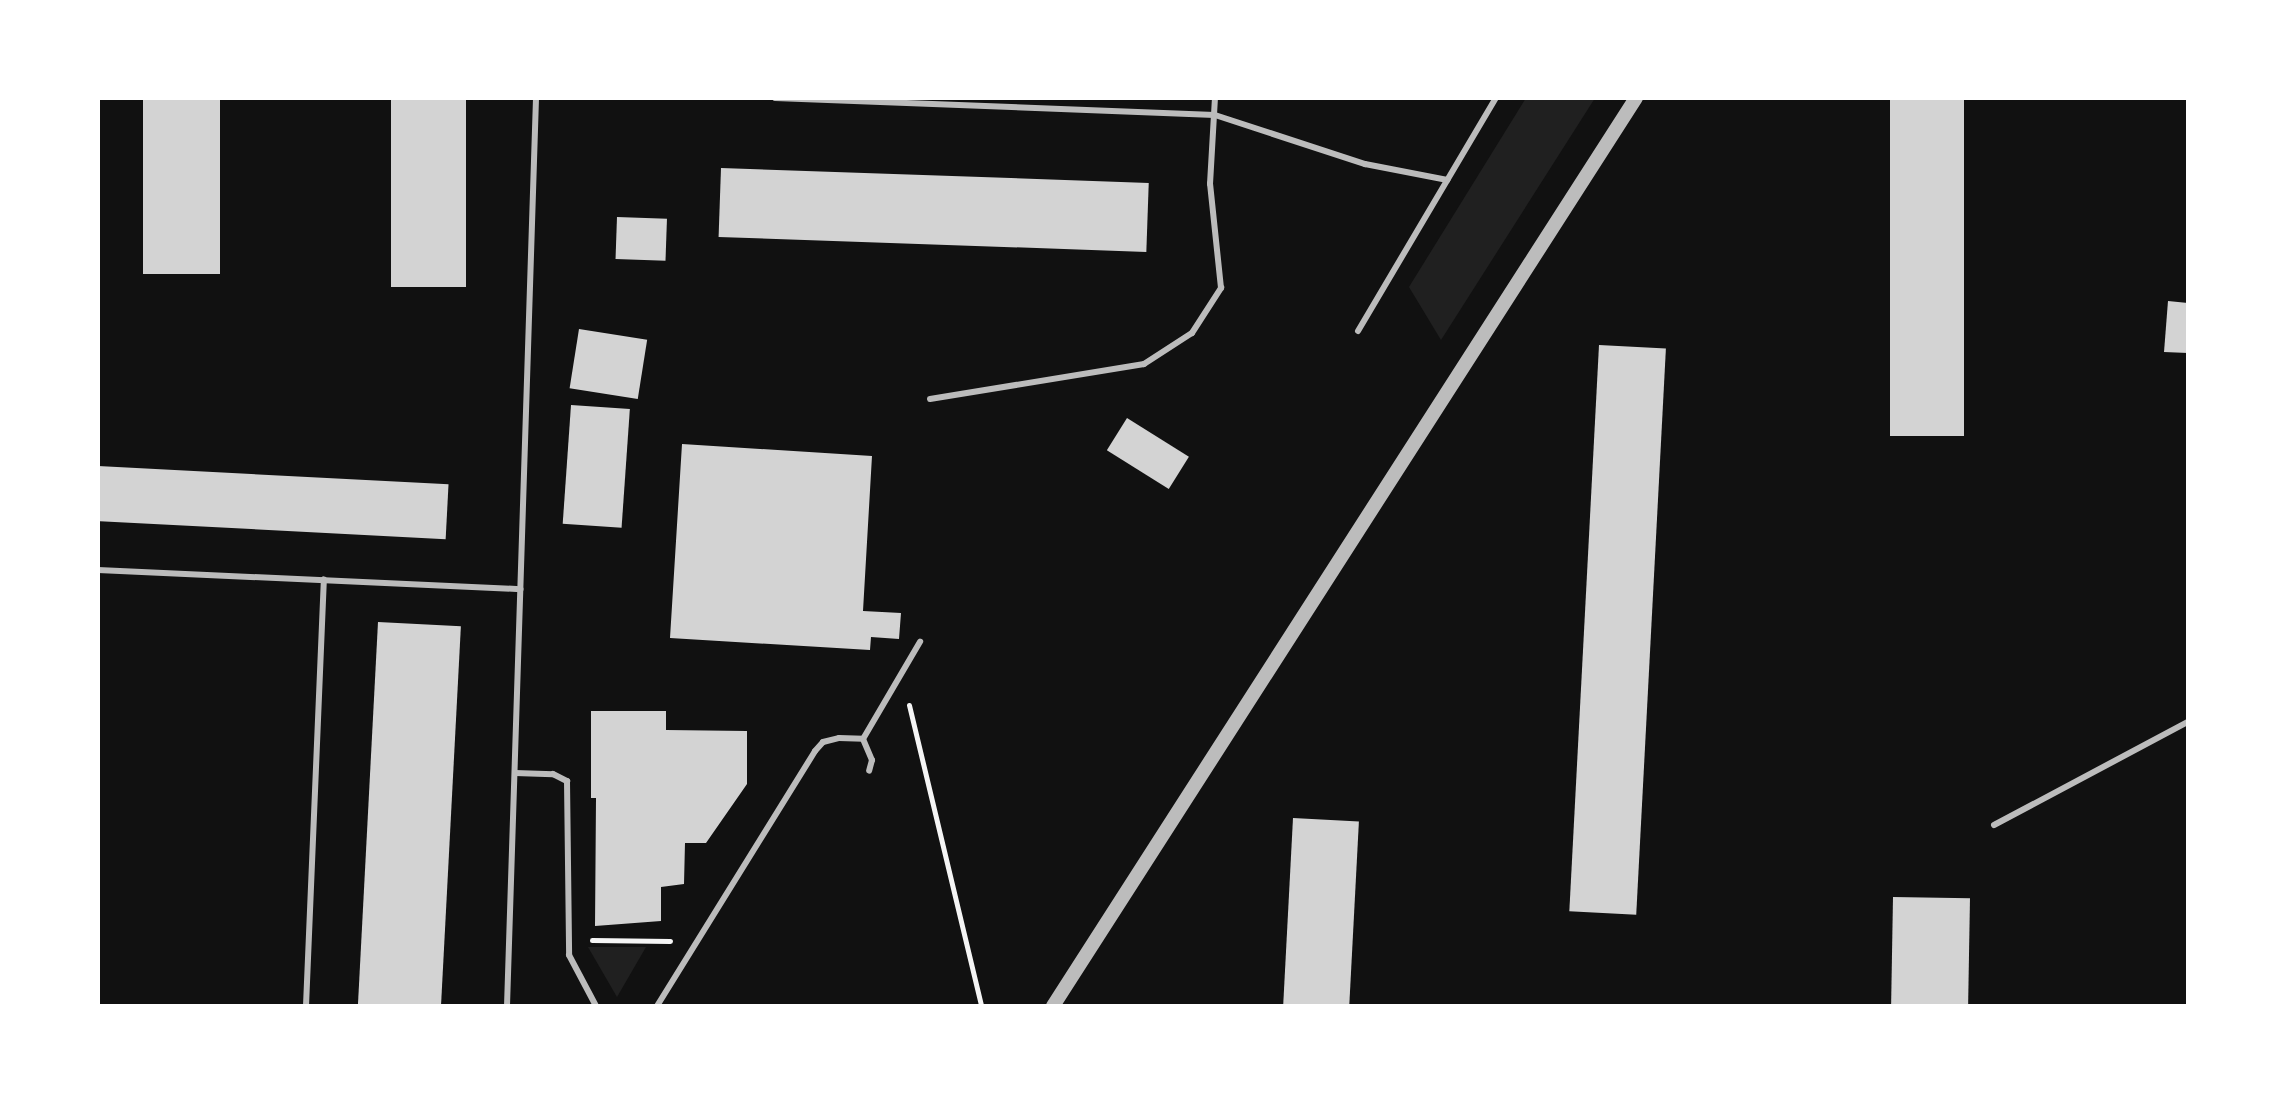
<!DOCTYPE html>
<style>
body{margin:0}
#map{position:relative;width:2286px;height:1104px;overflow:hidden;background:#111;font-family:Helvetica,sans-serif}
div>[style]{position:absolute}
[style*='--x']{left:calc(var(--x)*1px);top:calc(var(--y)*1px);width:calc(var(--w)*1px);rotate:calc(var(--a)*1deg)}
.green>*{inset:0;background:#202020}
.building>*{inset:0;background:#d3d3d3;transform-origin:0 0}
.path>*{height:5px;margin:-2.5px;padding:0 2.5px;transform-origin:2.5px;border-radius:2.5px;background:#f5f5f5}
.service>*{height:6px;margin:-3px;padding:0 3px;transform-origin:3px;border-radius:3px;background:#bcbcbc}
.tertiary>*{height:14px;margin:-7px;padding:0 7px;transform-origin:7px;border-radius:7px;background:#bcbcbc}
span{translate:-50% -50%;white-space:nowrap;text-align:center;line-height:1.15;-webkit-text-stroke:6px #fff;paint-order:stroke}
.frame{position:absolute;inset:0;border:100px solid #fff;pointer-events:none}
</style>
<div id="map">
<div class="green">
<i style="clip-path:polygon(1526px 98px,1595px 98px,1441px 340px,1409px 287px)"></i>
<i style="clip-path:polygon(588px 947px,646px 947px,617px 997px)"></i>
</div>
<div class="building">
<i style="left:143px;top:98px;width:77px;height:176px"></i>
<i style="left:391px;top:98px;width:75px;height:189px"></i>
<i style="left:1890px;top:98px;width:74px;height:338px"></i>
<i style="left:721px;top:168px;width:428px;height:69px;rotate:2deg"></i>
<i style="left:617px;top:217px;width:50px;height:42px;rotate:2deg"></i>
<i style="clip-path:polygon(2168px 301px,2188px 303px,2188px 353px,2164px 352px)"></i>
<i style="left:579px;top:329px;width:69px;height:60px;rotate:9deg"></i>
<i style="left:1599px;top:345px;width:67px;height:567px;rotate:3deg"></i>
<i style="left:571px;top:405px;width:59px;height:119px;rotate:4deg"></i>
<i style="left:1127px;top:418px;width:73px;height:38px;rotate:32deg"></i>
<i style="clip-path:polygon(682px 444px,872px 456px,863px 611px,901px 613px,899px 639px,871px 637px,870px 650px,670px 638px)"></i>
<i style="left:98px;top:466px;width:351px;height:55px;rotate:3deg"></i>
<i style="left:378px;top:622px;width:83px;height:384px;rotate:3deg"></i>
<i style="clip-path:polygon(591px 711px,666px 711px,666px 730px,747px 731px,747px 784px,706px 843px,685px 843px,684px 884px,661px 887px,661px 921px,595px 926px,596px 798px,591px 798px)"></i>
<i style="left:1293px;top:818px;width:66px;height:188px;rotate:3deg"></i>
<i style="left:1893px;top:897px;width:77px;height:109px;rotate:1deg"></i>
</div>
<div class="path">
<i style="--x:909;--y:705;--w:309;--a:76.5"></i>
<i style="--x:592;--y:940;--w:78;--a:0.7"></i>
</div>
<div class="service">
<i style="--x:775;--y:98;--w:440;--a:2.2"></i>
<i style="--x:1215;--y:115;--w:158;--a:18.1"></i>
<i style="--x:1365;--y:164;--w:84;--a:11"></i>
<i style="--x:1358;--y:331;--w:271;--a:-59.4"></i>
<i style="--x:930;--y:399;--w:217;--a:-9.3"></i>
<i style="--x:1144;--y:364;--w:57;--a:-32.9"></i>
<i style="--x:1192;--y:333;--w:54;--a:-57.2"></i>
<i style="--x:1221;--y:288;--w:105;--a:-96"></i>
<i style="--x:1210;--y:184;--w:86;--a:-86.7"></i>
<i style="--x:98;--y:570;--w:423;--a:2.6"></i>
<i style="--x:863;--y:739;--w:23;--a:67"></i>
<i style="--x:872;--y:760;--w:11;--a:105"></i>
<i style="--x:515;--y:773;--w:38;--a:2"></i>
<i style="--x:553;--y:774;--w:16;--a:27"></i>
<i style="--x:567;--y:781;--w:174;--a:89.3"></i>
<i style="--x:569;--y:955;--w:58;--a:62.1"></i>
<i style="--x:1994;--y:825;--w:220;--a:-28"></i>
<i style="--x:306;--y:1006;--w:427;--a:-87.6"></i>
<i style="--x:507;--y:1006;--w:908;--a:-88.17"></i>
<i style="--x:657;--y:1006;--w:300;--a:-58.2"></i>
<i style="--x:815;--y:751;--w:12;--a:-48"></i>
<i style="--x:823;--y:742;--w:16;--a:-14"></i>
<i style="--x:839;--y:738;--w:24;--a:2"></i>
<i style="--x:863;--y:739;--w:113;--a:-59.6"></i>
</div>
<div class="tertiary">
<i style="--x:1053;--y:1006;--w:1079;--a:-57.3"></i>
</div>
<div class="frame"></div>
</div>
